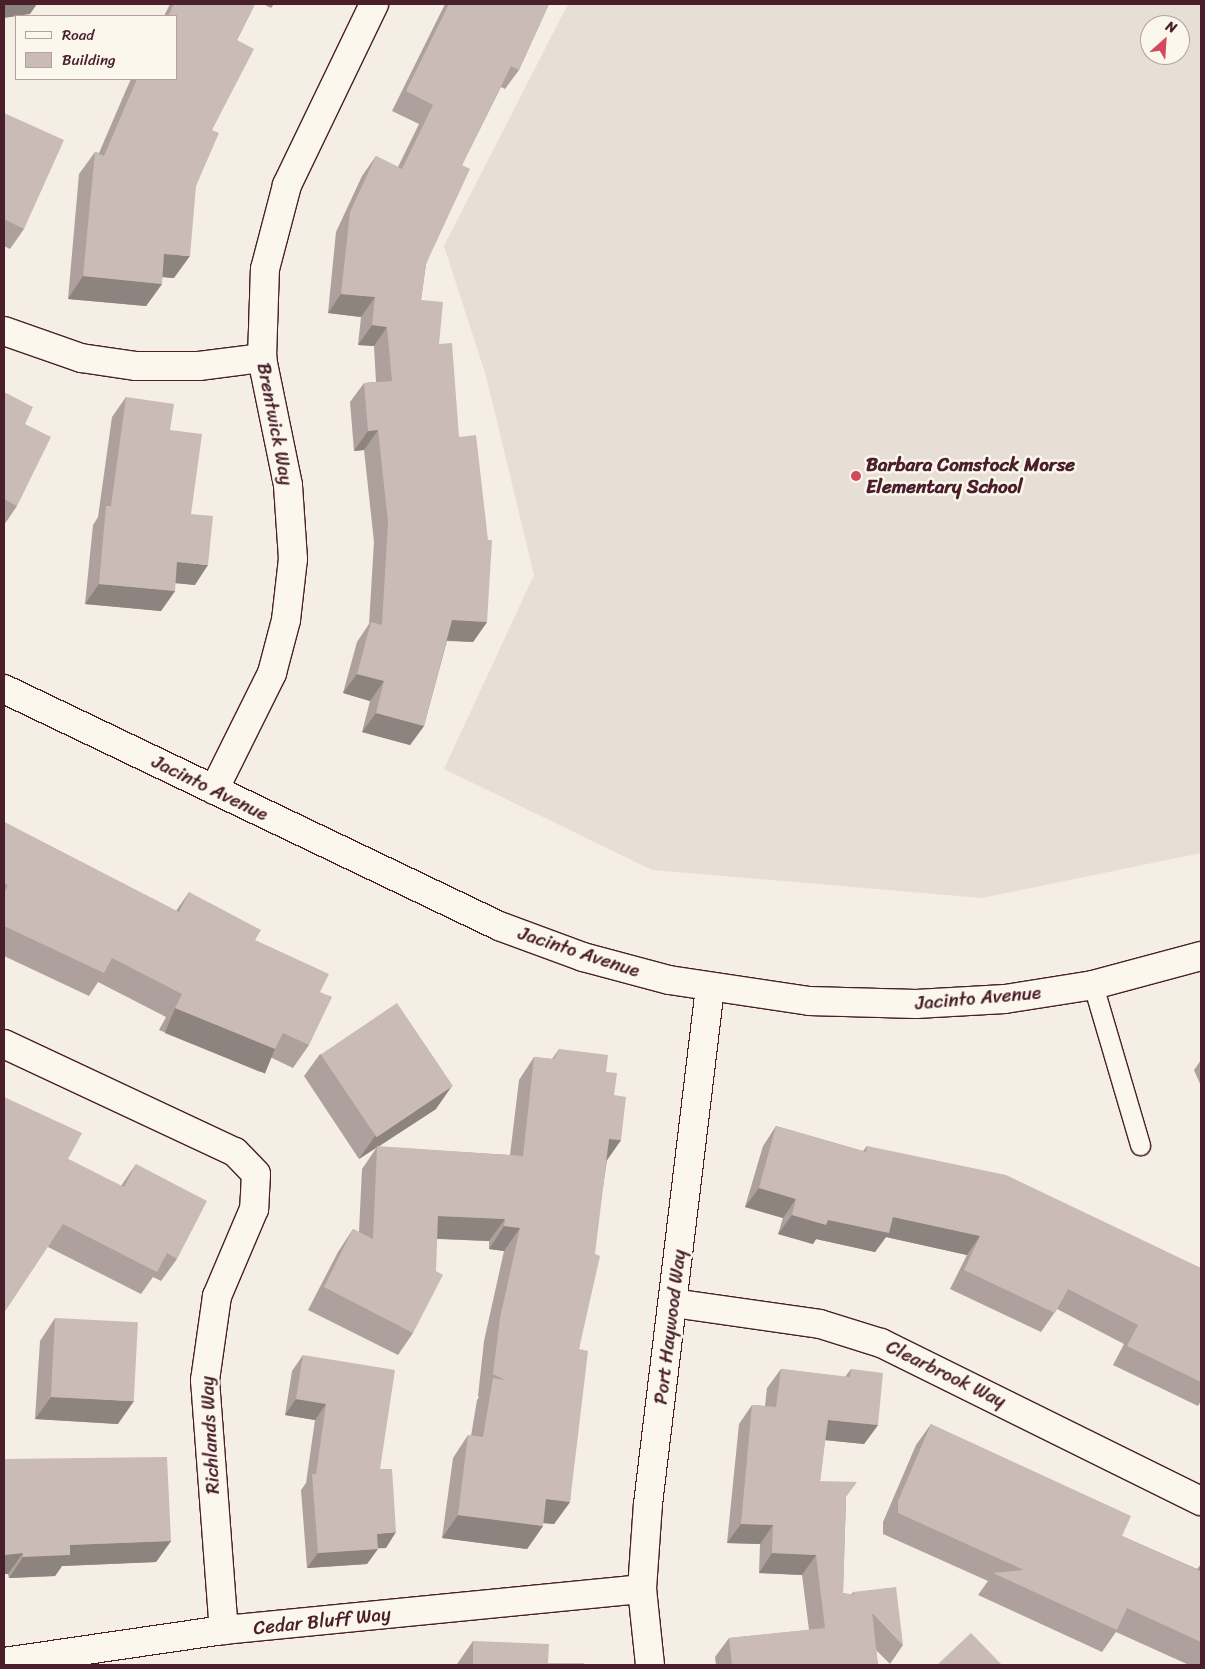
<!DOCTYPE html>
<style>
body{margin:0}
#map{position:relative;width:1205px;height:1669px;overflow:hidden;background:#f4eee4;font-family:Sriracha,sans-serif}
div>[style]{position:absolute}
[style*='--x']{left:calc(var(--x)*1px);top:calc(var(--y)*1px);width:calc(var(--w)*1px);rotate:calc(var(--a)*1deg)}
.built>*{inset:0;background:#e7dfd6}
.roads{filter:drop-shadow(1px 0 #4a1f2b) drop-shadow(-1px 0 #4a1f2b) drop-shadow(0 1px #4a1f2b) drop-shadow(0 -1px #4a1f2b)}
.lane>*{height:19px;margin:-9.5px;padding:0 9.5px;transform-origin:9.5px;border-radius:9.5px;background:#fbf7ec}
.street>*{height:28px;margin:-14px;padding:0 14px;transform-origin:14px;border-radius:14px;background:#fbf7ec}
.secondary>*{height:28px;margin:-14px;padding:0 14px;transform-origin:14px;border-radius:14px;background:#fbf7ec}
.wall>*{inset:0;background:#aea19d}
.shaded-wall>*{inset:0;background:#8d837f;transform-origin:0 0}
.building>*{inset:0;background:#cabbb6;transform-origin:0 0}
.dots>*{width:14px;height:14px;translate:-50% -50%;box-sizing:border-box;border:2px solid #fbf7ec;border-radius:50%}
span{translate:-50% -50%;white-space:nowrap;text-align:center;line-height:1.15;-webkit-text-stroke:5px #fbf7ec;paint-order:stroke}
.street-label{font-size:19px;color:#4a1f2b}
.poi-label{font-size:19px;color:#4a1f2b;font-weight:700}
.left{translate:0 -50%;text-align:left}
.frame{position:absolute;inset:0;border:5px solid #4a1f2b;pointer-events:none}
.legend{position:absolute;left:15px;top:15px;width:162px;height:65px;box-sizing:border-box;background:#fbf7ec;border:1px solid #b4a19f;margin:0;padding:6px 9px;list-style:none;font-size:15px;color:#4a1f2b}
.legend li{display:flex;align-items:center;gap:10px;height:25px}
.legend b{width:25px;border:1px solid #b4a19f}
.north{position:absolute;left:1140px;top:15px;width:50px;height:50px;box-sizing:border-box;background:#fbf7ec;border:1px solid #b4a19f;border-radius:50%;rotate:26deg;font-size:14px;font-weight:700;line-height:20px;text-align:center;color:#4a1f2b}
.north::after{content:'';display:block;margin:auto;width:18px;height:22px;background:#d1495b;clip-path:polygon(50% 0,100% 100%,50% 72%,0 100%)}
</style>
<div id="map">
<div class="built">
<i style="clip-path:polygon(evenodd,568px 4px,1201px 4px,1201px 853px,982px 898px,652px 870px,444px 769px,534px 575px,486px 376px,444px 246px,568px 4px,1150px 25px,1180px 25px,1180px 55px,1150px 55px,1150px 25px)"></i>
</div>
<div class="roads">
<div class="lane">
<i style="--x:1093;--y:985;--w:167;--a:73.6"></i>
</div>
<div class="street">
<i style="--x:4;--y:331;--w:82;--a:19.3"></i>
<i style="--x:81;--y:358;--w:56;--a:8.3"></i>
<i style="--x:136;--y:366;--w:63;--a:0"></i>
<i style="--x:199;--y:366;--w:64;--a:-7.2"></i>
<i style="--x:214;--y:790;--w:131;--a:-63.6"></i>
<i style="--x:272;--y:673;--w:55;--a:-75.2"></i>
<i style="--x:286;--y:620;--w:61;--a:-83.5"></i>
<i style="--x:293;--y:559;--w:74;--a:-93.9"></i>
<i style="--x:288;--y:485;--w:130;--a:-101.6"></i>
<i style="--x:262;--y:358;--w:89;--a:-88.1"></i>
<i style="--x:265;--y:269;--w:87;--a:-75.3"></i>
<i style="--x:287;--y:185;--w:201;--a:-64.3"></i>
<i style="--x:4;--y:1044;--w:255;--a:25.1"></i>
<i style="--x:235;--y:1152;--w:30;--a:46"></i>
<i style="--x:256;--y:1174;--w:35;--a:93"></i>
<i style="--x:254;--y:1209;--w:95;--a:113"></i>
<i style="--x:217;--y:1296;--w:85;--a:98.1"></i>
<i style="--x:205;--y:1380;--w:251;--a:85.7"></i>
<i style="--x:673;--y:1303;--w:148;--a:8.1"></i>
<i style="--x:820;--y:1324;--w:64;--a:17.3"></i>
<i style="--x:881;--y:1343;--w:357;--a:26.3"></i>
<i style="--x:4;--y:1662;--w:222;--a:-8.3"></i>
<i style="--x:224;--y:1630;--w:420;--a:-5.6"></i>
<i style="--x:650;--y:1665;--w:76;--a:-96"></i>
<i style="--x:642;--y:1589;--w:85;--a:-86"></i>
<i style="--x:648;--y:1504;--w:520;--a:-83.15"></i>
</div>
<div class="secondary">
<i style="--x:4;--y:689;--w:549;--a:25.58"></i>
<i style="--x:499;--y:926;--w:90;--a:20.3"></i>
<i style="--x:583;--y:957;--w:89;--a:15"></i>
<i style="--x:669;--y:980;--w:142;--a:8.5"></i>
<i style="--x:809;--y:1001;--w:107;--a:1.6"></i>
<i style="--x:916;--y:1004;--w:89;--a:-3.2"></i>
<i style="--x:1005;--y:999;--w:89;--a:-9"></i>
<i style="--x:1093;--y:985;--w:112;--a:-15"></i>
</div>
</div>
<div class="wall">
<i style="clip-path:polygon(170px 4px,255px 4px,237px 40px,196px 186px,174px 278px,162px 277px,162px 284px,146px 306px,68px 299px,79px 174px,95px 152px,99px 153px,126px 90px,131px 79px,176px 79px,176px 16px,164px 16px)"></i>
<i style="clip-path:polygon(263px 4px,274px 4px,271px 8px)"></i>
<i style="clip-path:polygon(445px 4px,549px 4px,519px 70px,505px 89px,501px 87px,462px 165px,426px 264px,421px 300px,439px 344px,459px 437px,487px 622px,473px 642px,447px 641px,424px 726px,410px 745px,362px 732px,370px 701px,343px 693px,357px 642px,369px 624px,374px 542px,364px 450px,354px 451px,350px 402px,364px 383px,376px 382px,374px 346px,358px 345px,361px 317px,328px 313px,336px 232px,362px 176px,376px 156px,398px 167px,419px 124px,392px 111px)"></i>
<i style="clip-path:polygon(4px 113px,24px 229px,10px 249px,4px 246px)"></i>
<i style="clip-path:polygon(4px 392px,25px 424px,17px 506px,4px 525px)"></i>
<i style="clip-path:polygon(126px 397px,170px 430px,191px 514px,195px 585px,175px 583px,175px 591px,161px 611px,85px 604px,93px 525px,98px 517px,112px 417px)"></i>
<i style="clip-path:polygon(4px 822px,176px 911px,189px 892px,255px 940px,320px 992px,309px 1045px,293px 1068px,270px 1057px,260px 1072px,159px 1030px,166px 1017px,98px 982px,89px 996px,4px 956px)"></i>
<i style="clip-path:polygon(559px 1049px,606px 1072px,614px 1095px,621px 1140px,607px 1160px,579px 1349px,570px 1502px,554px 1524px,543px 1523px,543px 1526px,527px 1549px,442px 1538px,453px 1458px,468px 1435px,471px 1436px,477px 1400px,479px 1397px,478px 1396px,484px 1341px,504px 1251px,489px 1249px,489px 1241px,437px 1239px,413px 1333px,398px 1355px,308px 1310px,338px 1252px,353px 1229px,359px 1232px,362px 1169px,377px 1147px,359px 1159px,304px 1076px,320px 1054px,436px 1109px,378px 1147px,510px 1155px,519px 1080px,534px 1057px,552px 1059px)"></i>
<i style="clip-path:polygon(1201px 1060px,1201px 1086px,1194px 1070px)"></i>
<i style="clip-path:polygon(776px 1126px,863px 1151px,867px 1146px,1201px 1268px,1201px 1401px,1198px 1406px,1113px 1365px,1124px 1344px,1057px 1309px,1041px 1332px,950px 1289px,967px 1255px,886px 1237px,875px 1252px,816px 1239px,813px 1244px,778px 1234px,783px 1218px,745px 1207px,763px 1146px)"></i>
<i style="clip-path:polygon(68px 1159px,121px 1186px,136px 1164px,177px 1259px,161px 1281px,153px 1277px,141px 1294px,48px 1247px)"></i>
<i style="clip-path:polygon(55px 1318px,118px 1424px,35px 1419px,40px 1341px)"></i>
<i style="clip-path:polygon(303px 1355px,380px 1469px,386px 1548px,378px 1548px,367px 1564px,307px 1568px,301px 1490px,306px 1483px,315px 1420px,285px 1415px,292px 1371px)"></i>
<i style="clip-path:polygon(781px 1369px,845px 1377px,851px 1369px,878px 1425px,864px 1444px,825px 1440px,820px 1481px,846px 1498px,843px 1593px,851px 1595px,853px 1592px,903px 1645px,890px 1664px,876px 1650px,878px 1665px,716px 1665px,715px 1657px,729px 1638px,809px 1630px,802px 1575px,759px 1573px,760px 1544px,727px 1543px,739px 1424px,752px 1405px,765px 1406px,767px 1388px)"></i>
<i style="clip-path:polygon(931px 1424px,1122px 1536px,1197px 1569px,1201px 1564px,1201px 1665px,1189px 1665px,1116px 1632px,1102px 1652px,978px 1595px,988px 1581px,883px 1534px,883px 1522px,916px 1445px)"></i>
<i style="clip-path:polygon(4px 1459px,171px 1541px,156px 1562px,62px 1566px,55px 1576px,9px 1578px,8px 1574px,4px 1574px)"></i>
<i style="clip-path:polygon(473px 1641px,548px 1663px,584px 1665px,457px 1665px,457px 1664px)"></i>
</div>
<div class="shaded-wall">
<i style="clip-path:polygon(4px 4px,37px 4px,30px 14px,4px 18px)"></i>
<i style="clip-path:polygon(164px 254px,190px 256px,174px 278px,149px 276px)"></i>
<i style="clip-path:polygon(83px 276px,162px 284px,146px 306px,68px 299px)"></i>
<i style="clip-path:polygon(341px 294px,375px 297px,361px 317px,328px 313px)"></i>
<i style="clip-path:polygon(372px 325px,387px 327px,374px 346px,358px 345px)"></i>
<i style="clip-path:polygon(378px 430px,364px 450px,354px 451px,368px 431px)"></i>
<i style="clip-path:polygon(177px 562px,208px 565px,195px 585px,164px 582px)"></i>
<i style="clip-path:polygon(99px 584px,175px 591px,161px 611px,85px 604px)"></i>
<i style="clip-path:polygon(452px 620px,487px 622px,473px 642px,439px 640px)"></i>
<i style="clip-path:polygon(357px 674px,384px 681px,370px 701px,343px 693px)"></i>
<i style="clip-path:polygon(376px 713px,424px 726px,410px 745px,362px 732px)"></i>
<i style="left:175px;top:1008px;width:108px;height:27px;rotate:22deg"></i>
<i style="clip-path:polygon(452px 1086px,436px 1109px,359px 1159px,375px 1136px)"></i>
<i style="clip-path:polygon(609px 1139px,621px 1140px,605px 1163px)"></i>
<i style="clip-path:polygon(759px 1188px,796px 1199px,783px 1218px,745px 1207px)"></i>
<i style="clip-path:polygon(792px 1215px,828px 1220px,893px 1217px,980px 1236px,967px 1255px,886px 1237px,875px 1252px,816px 1239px,813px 1244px,778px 1234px)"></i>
<i style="clip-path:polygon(438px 1216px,505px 1219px,489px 1241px,422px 1238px)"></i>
<i style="clip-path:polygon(504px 1226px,520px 1228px,504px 1251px,489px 1249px)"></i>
<i style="clip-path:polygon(51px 1397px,134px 1401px,118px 1424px,35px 1419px)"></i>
<i style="clip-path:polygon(296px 1399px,326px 1404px,315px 1420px,285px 1415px)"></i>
<i style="clip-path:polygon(828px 1420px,878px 1425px,864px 1444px,814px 1439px)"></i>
<i style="clip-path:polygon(546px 1499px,570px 1502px,554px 1524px,531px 1522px)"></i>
<i style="clip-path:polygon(458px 1515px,543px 1526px,527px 1549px,442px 1538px)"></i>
<i style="clip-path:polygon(741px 1524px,773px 1525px,760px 1544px,727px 1543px)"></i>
<i style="clip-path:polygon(396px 1532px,386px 1548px,366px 1549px,377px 1534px)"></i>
<i style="clip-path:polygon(171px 1541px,156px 1562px,62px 1566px,55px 1576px,9px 1578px,23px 1557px,70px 1545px)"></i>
<i style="clip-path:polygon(378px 1549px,367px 1564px,307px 1568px,318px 1553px)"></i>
<i style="clip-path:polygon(23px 1553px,8px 1574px,4px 1574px,4px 1555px)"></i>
<i style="clip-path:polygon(772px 1553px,816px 1555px,802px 1575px,759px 1573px)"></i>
</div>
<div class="building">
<i style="clip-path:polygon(174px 4px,255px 4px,237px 40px,254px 49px,212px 130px,219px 133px,196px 186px,190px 256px,164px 254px,162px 284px,83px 276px,95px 152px,104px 156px,137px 79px,176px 79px,176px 16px,168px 16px)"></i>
<i style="clip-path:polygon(449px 4px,549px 4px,519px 70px,511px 66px,462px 165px,470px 169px,426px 264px,421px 300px,443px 302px,439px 344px,452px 343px,459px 437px,476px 435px,488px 540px,492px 540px,487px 622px,452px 620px,424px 726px,376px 713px,384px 681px,357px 674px,371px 622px,382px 625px,388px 522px,378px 430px,368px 431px,364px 383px,392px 381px,387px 327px,372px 325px,375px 297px,341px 294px,350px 212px,376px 156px,402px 169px,433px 105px,406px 91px)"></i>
<i style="clip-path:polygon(4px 113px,64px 140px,24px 229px,4px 219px)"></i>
<i style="clip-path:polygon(4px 392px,33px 407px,25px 424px,51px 437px,17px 506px,4px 499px)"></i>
<i style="clip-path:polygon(126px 397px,174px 404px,170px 430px,202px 434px,191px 514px,213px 516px,208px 565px,177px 562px,175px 591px,99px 584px,106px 506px,111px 506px)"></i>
<i style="clip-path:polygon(4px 822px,179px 912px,189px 892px,261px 930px,255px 940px,329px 974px,320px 992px,332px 997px,309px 1045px,283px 1033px,275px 1049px,175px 1008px,182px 994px,112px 958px,104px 973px,4px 926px,4px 894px,8px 885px,4px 883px)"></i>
<i style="left:397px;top:1003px;width:100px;height:92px;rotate:56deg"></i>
<i style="clip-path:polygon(559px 1049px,608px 1055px,606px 1072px,617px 1073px,614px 1095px,626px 1097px,621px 1140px,609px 1139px,595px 1254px,600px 1256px,579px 1349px,588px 1351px,570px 1502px,546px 1499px,543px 1526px,458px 1515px,468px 1435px,483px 1437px,493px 1378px,505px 1380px,493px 1374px,500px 1318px,520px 1228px,504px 1226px,505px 1219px,438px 1216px,436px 1271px,443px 1275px,413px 1333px,324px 1287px,353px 1229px,373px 1239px,377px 1146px,523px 1156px,534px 1057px,554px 1059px)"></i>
<i style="clip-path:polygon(4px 1097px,82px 1133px,68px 1159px,124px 1187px,136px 1164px,207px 1201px,177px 1259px,167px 1253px,157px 1272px,63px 1224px,4px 1313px)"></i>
<i style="clip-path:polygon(776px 1126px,866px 1152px,867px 1146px,1006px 1175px,1201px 1268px,1201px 1382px,1127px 1346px,1138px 1325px,1068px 1289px,1055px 1313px,964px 1270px,980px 1236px,893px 1217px,889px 1233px,828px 1220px,826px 1225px,792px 1215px,796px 1199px,759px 1188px)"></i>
<i style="left:55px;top:1318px;width:83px;height:79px;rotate:3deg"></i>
<i style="clip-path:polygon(303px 1355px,395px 1370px,380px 1469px,392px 1469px,396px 1532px,377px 1534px,378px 1549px,318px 1553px,312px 1474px,316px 1474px,326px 1404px,296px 1399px)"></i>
<i style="clip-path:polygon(781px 1369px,850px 1377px,851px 1369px,883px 1373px,878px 1425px,828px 1420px,820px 1481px,857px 1482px,846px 1497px,843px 1593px,856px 1595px,853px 1592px,896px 1587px,903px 1645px,872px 1612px,878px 1665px,732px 1665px,729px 1638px,825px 1628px,816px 1555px,772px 1553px,773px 1525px,741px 1524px,752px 1405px,776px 1407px)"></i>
<i style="clip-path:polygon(931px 1424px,1131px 1516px,1122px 1536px,1200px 1571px,1201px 1569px,1201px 1642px,1127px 1608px,1117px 1630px,993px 1573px,1024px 1570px,898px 1513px,898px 1501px)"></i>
<i style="clip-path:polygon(167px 1457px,171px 1541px,70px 1545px,70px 1555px,23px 1557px,23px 1553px,4px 1555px,4px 1459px)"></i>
<i style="clip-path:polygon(971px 1633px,1002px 1665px,937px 1665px)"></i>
<i style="clip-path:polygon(473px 1641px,549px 1644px,548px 1663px,584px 1663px,584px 1665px,473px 1665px)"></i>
</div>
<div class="dots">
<i style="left:856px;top:476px;background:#d1495b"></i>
</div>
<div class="street-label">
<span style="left:275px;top:424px;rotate:79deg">Brentwick Way</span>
<span style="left:210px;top:788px;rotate:26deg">Jacinto Avenue</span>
<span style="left:579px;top:952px;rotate:18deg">Jacinto Avenue</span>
<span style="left:978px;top:998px;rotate:-5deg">Jacinto Avenue</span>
<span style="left:670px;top:1327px;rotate:-83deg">Port Haywood Way</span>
<span style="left:946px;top:1374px;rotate:26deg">Clearbrook Way</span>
<span style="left:210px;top:1435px;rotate:-93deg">Richlands Way</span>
<span style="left:322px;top:1621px;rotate:-6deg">Cedar Bluff Way</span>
</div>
<div class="poi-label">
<span class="left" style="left:866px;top:476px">Barbara Comstock Morse<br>Elementary School</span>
</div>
<div class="frame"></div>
<ul class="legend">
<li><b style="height:6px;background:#fbf7ec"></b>Road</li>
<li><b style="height:14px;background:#cabbb6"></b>Building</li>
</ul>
<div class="north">N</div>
</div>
